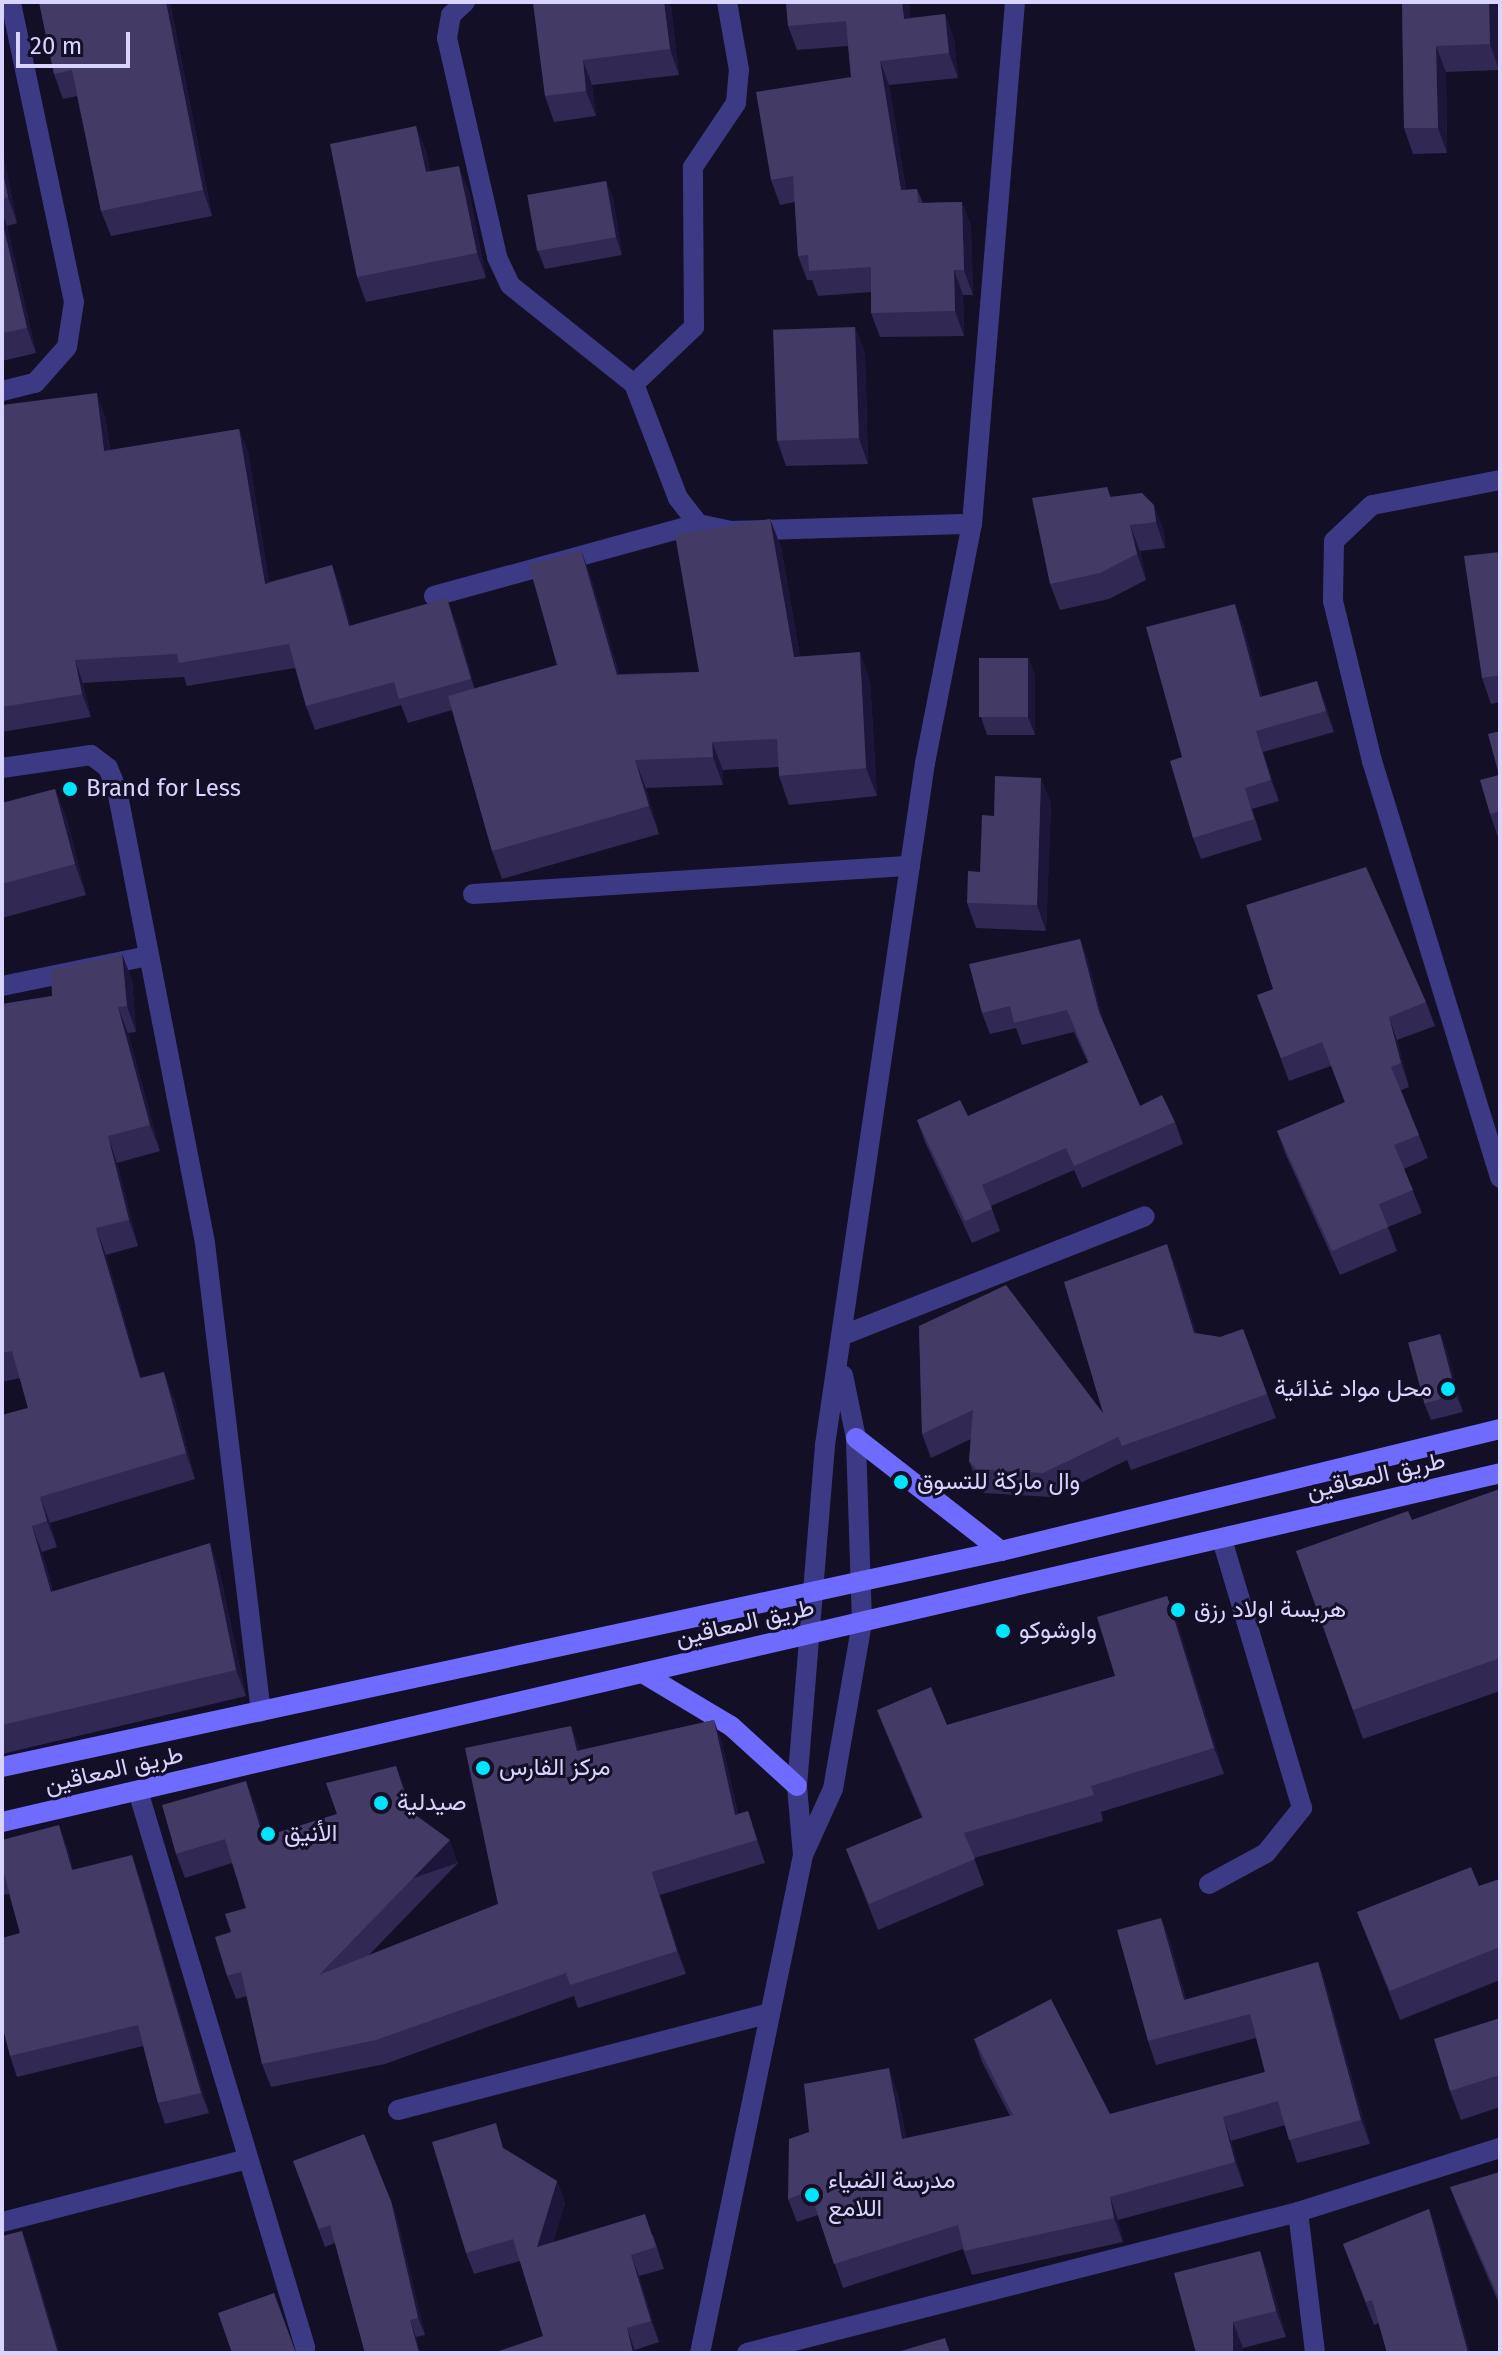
<!DOCTYPE html>
<meta charset="utf-8">
<style>
body{margin:0}
#map{position:relative;width:1502px;height:2355px;overflow:hidden;background:#130f26;font-family:"Fira Sans",Vazirmatn,sans-serif}
div>[style]{position:absolute}
[style*='--x']{left:calc(var(--x)*1px);top:calc(var(--y)*1px);width:calc(var(--w)*1px);rotate:calc(var(--a)*1deg)}
.street>*{height:20px;margin:-10px;padding:0 10px;transform-origin:10px;border-radius:10px;background:#3d3a85}
.secondary>*{height:20px;margin:-10px;padding:0 10px;transform-origin:10px;border-radius:10px;background:#6f6bff}
.wall>*{inset:0;background:#312854}
.shaded-wall>*{inset:0;background:#1d163a;transform-origin:0 0}
.building>*{inset:0;background:#433a66;transform-origin:0 0}
.dots>*{width:22px;height:22px;translate:-50% -50%;box-sizing:border-box;border:4px solid #130f26;border-radius:50%}
span{translate:-50% -50%;white-space:nowrap;text-align:center;line-height:1.15;-webkit-text-stroke:6px #130f26;paint-order:stroke}
.poi-label{font-size:24px;color:#d9d4ff}
.left{translate:0 -50%;text-align:left}
.right{translate:-100% -50%;text-align:right}
.street-label{font-size:24px;color:#d9d4ff}
.frame{position:absolute;inset:0;border:4px solid #d9d4ff;pointer-events:none}
.scale{position:absolute;left:16px;top:32px;width:114px;height:36px;box-sizing:border-box;border:4px solid #d9d4ff;border-top:0;padding-left:10px;font-size:24px;line-height:28px;white-space:nowrap;color:#d9d4ff;-webkit-text-stroke:6px #130f26;paint-order:stroke}
</style>
<div id="map">
<div class="street">
<i style="--x:465;--y:2;--w:19;--a:137"></i>
<i style="--x:451;--y:15;--w:23;--a:100"></i>
<i style="--x:447;--y:38;--w:225;--a:77.1"></i>
<i style="--x:497;--y:257;--w:31;--a:65"></i>
<i style="--x:510;--y:285;--w:159;--a:38.6"></i>
<i style="--x:634;--y:384;--w:122;--a:68.9"></i>
<i style="--x:678;--y:498;--w:33;--a:52"></i>
<i style="--x:698;--y:524;--w:33;--a:12"></i>
<i style="--x:730;--y:531;--w:242;--a:-1.7"></i>
<i style="--x:634;--y:384;--w:83;--a:-43.5"></i>
<i style="--x:694;--y:327;--w:160;--a:-90.4"></i>
<i style="--x:693;--y:167;--w:77;--a:-56.1"></i>
<i style="--x:736;--y:103;--w:33;--a:-85"></i>
<i style="--x:739;--y:70;--w:69;--a:-100"></i>
<i style="--x:2;--y:391;--w:34;--a:-14"></i>
<i style="--x:35;--y:383;--w:48;--a:-48.4"></i>
<i style="--x:67;--y:347;--w:46;--a:-81.2"></i>
<i style="--x:74;--y:302;--w:307;--a:-101.9"></i>
<i style="--x:1500;--y:480;--w:130;--a:168.9"></i>
<i style="--x:1372;--y:505;--w:52;--a:136.5"></i>
<i style="--x:1334;--y:541;--w:60;--a:91"></i>
<i style="--x:1333;--y:601;--w:165;--a:76.3"></i>
<i style="--x:1372;--y:761;--w:436;--a:72.9"></i>
<i style="--x:434;--y:596;--w:274;--a:-15.3"></i>
<i style="--x:2;--y:768;--w:90;--a:-8.3"></i>
<i style="--x:91;--y:755;--w:21;--a:37"></i>
<i style="--x:108;--y:768;--w:24;--a:68"></i>
<i style="--x:117;--y:790;--w:461;--a:79"></i>
<i style="--x:205;--y:1243;--w:472;--a:83.2"></i>
<i style="--x:473;--y:894;--w:438;--a:-3.7"></i>
<i style="--x:2;--y:986;--w:149;--a:-11.6"></i>
<i style="--x:846;--y:1334;--w:321;--a:-21.5"></i>
<i style="--x:138;--y:1791;--w:581;--a:73.28"></i>
<i style="--x:803;--y:1855;--w:69;--a:-95"></i>
<i style="--x:797;--y:1786;--w:342;--a:-85.3"></i>
<i style="--x:825;--y:1445;--w:689;--a:-81.66"></i>
<i style="--x:925;--y:763;--w:244;--a:-78.9"></i>
<i style="--x:972;--y:524;--w:524;--a:-85.29"></i>
<i style="--x:1209;--y:1884;--w:65;--a:-28.5"></i>
<i style="--x:1266;--y:1853;--w:58;--a:-51.3"></i>
<i style="--x:1302;--y:1808;--w:281;--a:-106.6"></i>
<i style="--x:398;--y:2110;--w:384;--a:-14.6"></i>
<i style="--x:1298;--y:2212;--w:142;--a:83.1"></i>
<i style="--x:2;--y:2222;--w:254;--a:-14.4"></i>
<i style="--x:700;--y:2353;--w:509;--a:-78.31"></i>
<i style="--x:803;--y:1855;--w:72;--a:-65.6"></i>
<i style="--x:833;--y:1789;--w:169;--a:-80.1"></i>
<i style="--x:862;--y:1622;--w:184;--a:-91.9"></i>
<i style="--x:856;--y:1438;--w:64;--a:-101.7"></i>
<i style="--x:747;--y:2353;--w:569;--a:-14.35"></i>
<i style="--x:1298;--y:2212;--w:212;--a:-17.6"></i>
</div>
<div class="secondary">
<i style="--x:856;--y:1438;--w:184;--a:37.9"></i>
<i style="--x:644;--y:1674;--w:101;--a:30.9"></i>
<i style="--x:731;--y:1726;--w:89;--a:42.3"></i>
<i style="--x:2;--y:1767;--w:1022;--a:-12.2"></i>
<i style="--x:1001;--y:1551;--w:514;--a:-13.74"></i>
<i style="--x:2;--y:1822;--w:1538;--a:-13.11"></i>
</div>
<div class="wall">
<i style="clip-path:polygon(39px 2px,170px 2px,212px 216px,111px 236px,101px 211px,77px 96px,63px 99px,54px 74px)"></i>
<i style="clip-path:polygon(533px 2px,669px 2px,671px 7px,679px 75px,592px 85px,596px 116px,554px 122px,545px 96px)"></i>
<i style="clip-path:polygon(786px 2px,909px 2px,910px 18px,945px 14px,954px 39px,958px 78px,889px 85px,906px 190px,917px 189px,923px 203px,962px 202px,971px 227px,973px 295px,963px 295px,964px 336px,880px 337px,871px 313px,871px 292px,818px 296px,812px 280px,807px 280px,798px 256px,795px 202px,780px 205px,771px 180px,851px 77px,848px 46px,797px 50px,788px 26px)"></i>
<i style="clip-path:polygon(1402px 2px,1498px 2px,1499px 70px,1446px 72px,1447px 153px,1413px 154px,1404px 128px)"></i>
<i style="clip-path:polygon(416px 126px,426px 152px,430px 171px,469px 191px,486px 278px,366px 302px,357px 277px)"></i>
<i style="clip-path:polygon(2px 148px,17px 223px,7px 226px,36px 353px,2px 361px)"></i>
<i style="clip-path:polygon(606px 181px,613px 198px,622px 255px,545px 269px,538px 251px)"></i>
<i style="clip-path:polygon(855px 327px,865px 353px,868px 464px,786px 466px,777px 440px)"></i>
<i style="clip-path:polygon(2px 405px,105px 416px,110px 450px,239px 429px,248px 452px,269px 582px,332px 565px,340px 588px,351px 626px,456px 622px,475px 689px,557px 665px,581px 550px,591px 578px,619px 674px,699px 672px,770px 519px,781px 547px,800px 656px,870px 680px,877px 796px,789px 805px,779px 776px,779px 767px,723px 770px,723px 785px,646px 788px,659px 834px,502px 879px,492px 851px,452px 710px,408px 723px,401px 705px,315px 730px,306px 706px,295px 668px,187px 686px,184px 677px,83px 683px,91px 717px,2px 732px)"></i>
<i style="clip-path:polygon(1107px 487px,1111px 497px,1142px 493px,1164px 530px,1165px 548px,1140px 551px,1146px 580px,1109px 599px,1060px 610px,1050px 584px)"></i>
<i style="clip-path:polygon(1500px 552px,1500px 702px,1491px 704px,1482px 678px)"></i>
<i style="clip-path:polygon(1243px 625px,1262px 696px,1325px 702px,1334px 732px,1263px 752px,1279px 801px,1252px 809px,1262px 840px,1201px 859px,1193px 838px,1182px 757px)"></i>
<i style="clip-path:polygon(1028px 658px,1035px 675px,1035px 735px,987px 735px,981px 717px)"></i>
<i style="clip-path:polygon(1500px 731px,1500px 839px,1499px 840px,1490px 814px,1499px 775px)"></i>
<i style="clip-path:polygon(1041px 778px,1051px 804px,1046px 931px,976px 928px,967px 903px,980px 872px)"></i>
<i style="clip-path:polygon(55px 789px,67px 820px,86px 895px,2px 918px,2px 803px)"></i>
<i style="clip-path:polygon(1080px 939px,1088px 961px,1104px 1025px,1140px 1106px,1175px 1122px,1183px 1144px,1082px 1188px,1074px 1170px,991px 1206px,1000px 1231px,972px 1243px,925px 1142px,917px 1120px,968px 1116px,1088px 1063px,1074px 1032px,1022px 1045px,1016px 1028px,990px 1034px,982px 1013px)"></i>
<i style="clip-path:polygon(122px 954px,132px 980px,136px 1032px,128px 1033px,160px 1151px,117px 1163px,138px 1246px,106px 1255px,141px 1378px,174px 1398px,195px 1479px,50px 1523px,57px 1547px,42px 1552px,53px 1591px,219px 1569px,246px 1696px,2px 1754px,2px 1415px,28px 1408px,20px 1378px,2px 1382px,2px 1004px,52px 996px)"></i>
<i style="clip-path:polygon(1257px 995px,1426px 1002px,1435px 1026px,1397px 1040px,1409px 1087px,1401px 1090px,1428px 1158px,1404px 1169px,1422px 1213px,1388px 1227px,1397px 1251px,1340px 1275px,1286px 1155px,1277px 1131px,1345px 1103px,1331px 1066px,1289px 1081px)"></i>
<i style="clip-path:polygon(1176px 1267px,1196px 1333px,1220px 1337px,1243px 1329px,1276px 1418px,1131px 1470px,1127px 1460px,1052px 1497px,984px 1493px,978px 1485px,969px 1461px,971px 1439px,931px 1458px,922px 1434px,919px 1326px,1103px 1413px)"></i>
<i style="clip-path:polygon(1440px 1334px,1447px 1351px,1463px 1412px,1431px 1420px,1424px 1403px)"></i>
<i style="clip-path:polygon(1500px 1489px,1500px 1691px,1363px 1739px,1296px 1551px,1412px 1520px)"></i>
<i style="clip-path:polygon(1167px 1596px,1177px 1622px,1224px 1774px,1101px 1812px,1103px 1821px,974px 1858px,984px 1885px,878px 1930px,846px 1849px,922px 1818px,887px 1735px,877px 1710px,947px 1725px,1115px 1676px)"></i>
<i style="clip-path:polygon(714px 1720px,722px 1744px,738px 1814px,748px 1811px,765px 1863px,660px 1895px,686px 1974px,578px 2008px,574px 1996px,385px 2064px,271px 2087px,262px 2064px,247px 1996px,236px 1999px,227px 1976px,231px 1932px,246px 1908px,232px 1863px,185px 1878px,176px 1854px,255px 1804px,265px 1837px,337px 1814px,396px 1766px,412px 1812px,458px 1863px,369px 1955px,498px 1904px,580px 1750px)"></i>
<i style="clip-path:polygon(2px 1840px,67px 1846px,73px 1870px,139px 1876px,209px 2113px,165px 2124px,158px 2103px,143px 2046px,17px 2077px,10px 2056px,20px 1933px,9px 1894px,2px 1895px)"></i>
<i style="clip-path:polygon(1500px 1879px,1500px 1980px,1400px 2020px,1357px 1912px,1479px 1886px)"></i>
<i style="clip-path:polygon(1161px 1918px,1170px 1942px,1186px 2000px,1318px 1962px,1326px 1985px,1370px 2144px,1297px 2163px,1285px 2125px,1231px 2141px,1244px 2186px,1118px 2220px,1123px 2242px,972px 2275px,963px 2249px,843px 2288px,818px 2215px,797px 2222px,788px 2199px,809px 2132px,897px 2091px,906px 2138px,1010px 2116px,982px 2062px,974px 2039px,1110px 2114px,1265px 2072px,1256px 2038px,1156px 2065px,1148px 2041px)"></i>
<i style="clip-path:polygon(1500px 2018px,1500px 2107px,1461px 2120px,1450px 2091px)"></i>
<i style="clip-path:polygon(505px 2149px,557px 2181px,565px 2203px,553px 2242px,653px 2235px,664px 2269px,639px 2276px,659px 2342px,635px 2350px,543px 2336px,520px 2261px,474px 2274px,466px 2253px)"></i>
<i style="clip-path:polygon(293px 2161px,391px 2201px,397px 2219px,425px 2335px,416px 2337px,420px 2353px,365px 2353px,335px 2243px,325px 2247px)"></i>
<i style="clip-path:polygon(1500px 2172px,1500px 2306px,1460px 2213px,1450px 2187px)"></i>
<i style="clip-path:polygon(1429px 2209px,1437px 2232px,1470px 2353px,1387px 2353px,1379px 2323px,1374px 2325px,1343px 2244px)"></i>
<i style="clip-path:polygon(1260px 2251px,1269px 2277px,1286px 2337px,1243px 2348px,1196px 2353px)"></i>
</div>
<div class="shaded-wall">
<i style="clip-path:polygon(166px 2px,170px 2px,212px 216px,203px 190px)"></i>
<i style="clip-path:polygon(664px 2px,669px 2px,671px 7px,679px 75px,670px 49px)"></i>
<i style="clip-path:polygon(902px 2px,909px 2px,913px 43px,904px 19px)"></i>
<i style="clip-path:polygon(1489px 2px,1498px 2px,1499px 70px,1490px 44px)"></i>
<i style="clip-path:polygon(945px 14px,954px 39px,958px 78px,949px 53px)"></i>
<i style="clip-path:polygon(1436px 46px,1446px 72px,1447px 153px,1438px 128px)"></i>
<i style="clip-path:polygon(583px 60px,592px 85px,596px 116px,586px 91px)"></i>
<i style="clip-path:polygon(880px 61px,889px 85px,910px 215px,901px 190px)"></i>
<i style="clip-path:polygon(416px 126px,426px 152px,435px 198px,426px 172px)"></i>
<i style="clip-path:polygon(2px 148px,17px 223px,8px 197px,2px 168px)"></i>
<i style="clip-path:polygon(459px 166px,469px 191px,486px 278px,477px 253px)"></i>
<i style="clip-path:polygon(606px 181px,613px 198px,622px 255px,616px 237px)"></i>
<i style="clip-path:polygon(962px 202px,971px 227px,973px 295px,964px 270px)"></i>
<i style="clip-path:polygon(2px 213px,7px 226px,36px 353px,27px 328px,2px 220px)"></i>
<i style="clip-path:polygon(954px 270px,963px 295px,964px 336px,955px 311px)"></i>
<i style="clip-path:polygon(855px 327px,865px 353px,868px 464px,859px 438px)"></i>
<i style="clip-path:polygon(97px 393px,105px 416px,113px 475px,104px 451px)"></i>
<i style="clip-path:polygon(239px 429px,248px 452px,273px 607px,265px 584px)"></i>
<i style="clip-path:polygon(1154px 505px,1164px 530px,1165px 548px,1156px 522px)"></i>
<i style="clip-path:polygon(770px 519px,781px 547px,805px 685px,794px 657px)"></i>
<i style="clip-path:polygon(1130px 525px,1140px 551px,1146px 580px,1137px 554px)"></i>
<i style="clip-path:polygon(581px 550px,591px 578px,627px 703px,617px 675px)"></i>
<i style="clip-path:polygon(332px 565px,340px 588px,358px 650px,349px 626px)"></i>
<i style="clip-path:polygon(447px 598px,456px 622px,479px 702px,471px 679px)"></i>
<i style="clip-path:polygon(1235px 604px,1243px 625px,1268px 718px,1260px 697px)"></i>
<i style="clip-path:polygon(860px 652px,870px 680px,877px 796px,866px 768px)"></i>
<i style="clip-path:polygon(1028px 658px,1035px 675px,1035px 735px,1028px 717px)"></i>
<i style="clip-path:polygon(75px 660px,83px 683px,91px 717px,82px 694px)"></i>
<i style="clip-path:polygon(1317px 681px,1325px 702px,1334px 732px,1326px 711px)"></i>
<i style="clip-path:polygon(1256px 731px,1263px 752px,1279px 801px,1271px 780px)"></i>
<i style="clip-path:polygon(712px 742px,723px 770px,723px 785px,713px 757px)"></i>
<i style="clip-path:polygon(635px 760px,646px 788px,659px 834px,649px 806px)"></i>
<i style="clip-path:polygon(1041px 778px,1051px 804px,1046px 931px,1037px 905px)"></i>
<i style="clip-path:polygon(55px 789px,67px 820px,86px 895px,75px 864px)"></i>
<i style="clip-path:polygon(1080px 939px,1088px 961px,1107px 1034px,1099px 1012px)"></i>
<i style="clip-path:polygon(122px 954px,132px 980px,136px 1032px,127px 1006px)"></i>
<i style="clip-path:polygon(118px 1007px,128px 1033px,160px 1151px,150px 1125px)"></i>
<i style="clip-path:polygon(1389px 1017px,1397px 1040px,1409px 1087px,1401px 1063px)"></i>
<i style="clip-path:polygon(108px 1136px,117px 1163px,138px 1246px,129px 1220px)"></i>
<i style="clip-path:polygon(96px 1228px,106px 1255px,149px 1405px,140px 1378px)"></i>
<i style="clip-path:polygon(1167px 1244px,1176px 1267px,1203px 1357px,1194px 1333px)"></i>
<i style="clip-path:polygon(1440px 1334px,1447px 1351px,1463px 1412px,1456px 1395px)"></i>
<i style="clip-path:polygon(164px 1372px,174px 1398px,195px 1479px,186px 1453px)"></i>
<i style="clip-path:polygon(40px 1497px,50px 1523px,57px 1547px,47px 1521px)"></i>
<i style="clip-path:polygon(32px 1526px,42px 1552px,60px 1618px,51px 1592px)"></i>
<i style="clip-path:polygon(210px 1543px,219px 1569px,246px 1696px,236px 1670px)"></i>
<i style="clip-path:polygon(1167px 1596px,1177px 1622px,1224px 1774px,1214px 1748px)"></i>
<i style="clip-path:polygon(714px 1720px,722px 1744px,743px 1838px,735px 1815px)"></i>
<i style="clip-path:polygon(571px 1726px,580px 1749px,585px 1774px,577px 1751px)"></i>
<i style="clip-path:polygon(246px 1781px,255px 1804px,272px 1860px,263px 1837px)"></i>
<i style="clip-path:polygon(748px 1811px,756px 1834px,765px 1863px,757px 1840px)"></i>
<i style="clip-path:polygon(59px 1825px,67px 1846px,79px 1891px,72px 1870px)"></i>
<i style="left:450px;top:1840px;width:24px;height:188px;rotate:71deg"></i>
<i style="clip-path:polygon(132px 1855px,139px 1876px,209px 2113px,201px 2093px)"></i>
<i style="clip-path:polygon(652px 1872px,660px 1895px,686px 1974px,677px 1951px)"></i>
<i style="clip-path:polygon(1161px 1918px,1170px 1942px,1192px 2024px,1184px 2000px)"></i>
<i style="clip-path:polygon(1318px 1962px,1326px 1985px,1370px 2144px,1361px 2120px)"></i>
<i style="clip-path:polygon(889px 2068px,897px 2091px,911px 2162px,902px 2139px)"></i>
<i style="clip-path:polygon(1223px 2117px,1231px 2141px,1244px 2186px,1235px 2162px)"></i>
<i style="clip-path:polygon(557px 2181px,565px 2203px,545px 2268px,537px 2247px)"></i>
<i style="clip-path:polygon(1110px 2197px,1118px 2220px,1123px 2242px,1114px 2218px)"></i>
<i style="clip-path:polygon(391px 2201px,397px 2219px,425px 2335px,418px 2318px)"></i>
<i style="clip-path:polygon(1429px 2209px,1437px 2232px,1470px 2353px,1468px 2353px)"></i>
<i style="clip-path:polygon(22px 2231px,31px 2255px,60px 2353px,58px 2353px)"></i>
<i style="clip-path:polygon(1260px 2251px,1269px 2277px,1286px 2337px,1276px 2311px)"></i>
<i style="clip-path:polygon(631px 2255px,639px 2276px,659px 2342px,651px 2321px)"></i>
<i style="clip-path:polygon(410px 2320px,416px 2337px,420px 2353px,419px 2353px)"></i>
<i style="clip-path:polygon(1233px 2322px,1243px 2348px,1243px 2353px,1233px 2353px)"></i>
<i style="clip-path:polygon(627px 2328px,635px 2350px,635px 2353px,633px 2353px)"></i>
</div>
<div class="building">
<i style="clip-path:polygon(39px 2px,166px 2px,203px 190px,101px 211px,72px 70px,54px 74px)"></i>
<i style="clip-path:polygon(533px 2px,664px 2px,670px 49px,583px 60px,586px 91px,545px 96px)"></i>
<i style="clip-path:polygon(786px 2px,902px 2px,904px 19px,945px 14px,949px 53px,880px 61px,901px 190px,917px 189px,918px 203px,962px 202px,964px 270px,954px 270px,955px 311px,871px 313px,871px 267px,809px 271px,808px 255px,798px 256px,793px 176px,771px 180px,756px 92px,851px 77px,846px 21px,788px 26px)"></i>
<i style="clip-path:polygon(1402px 2px,1489px 2px,1490px 44px,1436px 46px,1438px 128px,1404px 128px)"></i>
<i style="clip-path:polygon(416px 126px,426px 172px,459px 166px,477px 253px,357px 277px,330px 144px)"></i>
<i style="clip-path:polygon(2px 168px,8px 197px,2px 199px)"></i>
<i style="left:606px;top:181px;width:57px;height:80px;rotate:80deg"></i>
<i style="clip-path:polygon(2px 220px,27px 328px,2px 333px)"></i>
<i style="left:855px;top:327px;width:111px;height:82px;rotate:88deg"></i>
<i style="clip-path:polygon(97px 393px,104px 451px,239px 429px,265px 584px,332px 565px,349px 626px,447px 598px,471px 679px,399px 699px,394px 682px,306px 706px,289px 644px,179px 663px,177px 654px,75px 660px,82px 694px,2px 707px,2px 405px)"></i>
<i style="clip-path:polygon(1107px 487px,1110px 497px,1142px 493px,1154px 505px,1156px 522px,1130px 525px,1137px 554px,1100px 573px,1050px 584px,1032px 498px)"></i>
<i style="clip-path:polygon(770px 519px,794px 657px,860px 652px,866px 768px,779px 776px,777px 739px,712px 742px,713px 757px,635px 760px,649px 806px,492px 851px,448px 696px,557px 665px,529px 565px,581px 550px,617px 675px,699px 672px,675px 535px)"></i>
<i style="clip-path:polygon(1500px 552px,1500px 675px,1482px 678px,1464px 556px)"></i>
<i style="clip-path:polygon(1235px 604px,1260px 697px,1317px 681px,1326px 711px,1256px 731px,1271px 780px,1245px 788px,1254px 819px,1193px 838px,1170px 761px,1182px 757px,1146px 627px)"></i>
<i style="left:979px;top:658px;width:49px;height:59px"></i>
<i style="clip-path:polygon(1500px 731px,1500px 811px,1490px 814px,1480px 780px,1499px 775px,1488px 734px)"></i>
<i style="clip-path:polygon(995px 776px,1041px 778px,1037px 905px,967px 903px,968px 871px,980px 872px,982px 815px,994px 816px)"></i>
<i style="clip-path:polygon(55px 789px,75px 864px,2px 884px,2px 803px)"></i>
<i style="clip-path:polygon(1366px 867px,1426px 1002px,1389px 1017px,1401px 1063px,1391px 1067px,1419px 1135px,1394px 1145px,1413px 1190px,1379px 1204px,1388px 1227px,1332px 1251px,1277px 1131px,1345px 1102px,1322px 1042px,1281px 1058px,1257px 995px,1273px 989px,1246px 905px)"></i>
<i style="clip-path:polygon(1080px 939px,1099px 1012px,1140px 1106px,1162px 1095px,1175px 1122px,1074px 1166px,1066px 1148px,982px 1185px,992px 1209px,965px 1221px,917px 1120px,960px 1100px,968px 1116px,1089px 1062px,1067px 1010px,1014px 1023px,1010px 1006px,982px 1013px,969px 964px)"></i>
<i style="clip-path:polygon(122px 954px,127px 1006px,118px 1007px,150px 1125px,108px 1136px,129px 1220px,96px 1228px,140px 1378px,164px 1372px,186px 1453px,40px 1497px,47px 1521px,32px 1526px,51px 1592px,210px 1543px,236px 1670px,2px 1725px,2px 1415px,28px 1408px,12px 1351px,2px 1353px,2px 1004px,52px 996px,51px 970px)"></i>
<i style="clip-path:polygon(1167px 1244px,1194px 1333px,1220px 1337px,1243px 1329px,1267px 1394px,1122px 1446px,1118px 1437px,1043px 1473px,976px 1469px,969px 1461px,973px 1410px,922px 1434px,919px 1326px,1006px 1285px,1103px 1413px,1064px 1282px)"></i>
<i style="left:1440px;top:1334px;width:63px;height:33px;rotate:75deg"></i>
<i style="clip-path:polygon(1500px 1489px,1500px 1658px,1353px 1710px,1296px 1551px,1408px 1511px,1412px 1520px)"></i>
<i style="clip-path:polygon(1167px 1596px,1214px 1748px,1091px 1786px,1094px 1795px,964px 1833px,975px 1859px,869px 1904px,846px 1849px,923px 1817px,877px 1710px,931px 1687px,947px 1725px,1115px 1676px,1097px 1617px)"></i>
<i style="clip-path:polygon(714px 1720px,735px 1815px,748px 1811px,757px 1840px,652px 1872px,677px 1951px,570px 1985px,566px 1973px,376px 2040px,262px 2064px,241px 1972px,227px 1976px,215px 1937px,231px 1932px,225px 1914px,246px 1908px,225px 1839px,176px 1854px,162px 1805px,246px 1781px,263px 1837px,337px 1814px,326px 1783px,396px 1766px,410px 1811px,450px 1840px,319px 1975px,498px 1904px,465px 1748px,571px 1726px,577px 1751px)"></i>
<i style="clip-path:polygon(59px 1825px,72px 1870px,132px 1855px,201px 2093px,158px 2103px,138px 2025px,10px 2056px,2px 2025px,2px 1938px,20px 1933px,4px 1873px,2px 1873px,2px 1840px)"></i>
<i style="clip-path:polygon(1471px 1867px,1479px 1886px,1500px 1879px,1500px 1947px,1390px 1991px,1357px 1912px)"></i>
<i style="clip-path:polygon(1161px 1918px,1184px 2000px,1318px 1962px,1361px 2120px,1289px 2140px,1278px 2101px,1223px 2117px,1235px 2162px,1110px 2197px,1114px 2218px,964px 2251px,958px 2225px,834px 2264px,810px 2191px,788px 2199px,789px 2139px,809px 2132px,804px 2084px,889px 2068px,902px 2139px,1013px 2115px,974px 2039px,1051px 1999px,1110px 2114px,1265px 2072px,1250px 2014px,1148px 2041px,1117px 1930px)"></i>
<i style="clip-path:polygon(1500px 2018px,1500px 2075px,1450px 2091px,1434px 2039px)"></i>
<i style="clip-path:polygon(496px 2123px,503px 2148px,557px 2181px,537px 2247px,645px 2214px,656px 2247px,631px 2255px,651px 2321px,627px 2328px,633px 2353px,497px 2353px,496px 2352px,543px 2336px,513px 2239px,466px 2253px,432px 2142px)"></i>
<i style="clip-path:polygon(364px 2134px,391px 2201px,418px 2318px,410px 2320px,419px 2353px,365px 2353px,330px 2225px,319px 2229px,293px 2161px)"></i>
<i style="clip-path:polygon(1500px 2172px,1500px 2301px,1450px 2187px)"></i>
<i style="clip-path:polygon(1429px 2209px,1468px 2353px,1387px 2353px,1372px 2300px,1366px 2302px,1343px 2244px)"></i>
<i style="clip-path:polygon(22px 2231px,58px 2353px,2px 2353px,2px 2236px)"></i>
<i style="clip-path:polygon(1260px 2251px,1276px 2311px,1233px 2322px,1233px 2353px,1196px 2353px,1174px 2273px)"></i>
<i style="clip-path:polygon(274px 2293px,296px 2353px,232px 2353px,218px 2313px)"></i>
<i style="clip-path:polygon(945px 2338px,950px 2353px,894px 2353px)"></i>
</div>
<div class="dots">
<i style="left:70px;top:789px;background:#00e5ff"></i>
<i style="left:1448px;top:1389px;background:#00e5ff"></i>
<i style="left:901px;top:1482px;background:#00e5ff"></i>
<i style="left:1178px;top:1610px;background:#00e5ff"></i>
<i style="left:1003px;top:1631px;background:#00e5ff"></i>
<i style="left:483px;top:1768px;background:#00e5ff"></i>
<i style="left:381px;top:1803px;background:#00e5ff"></i>
<i style="left:268px;top:1834px;background:#00e5ff"></i>
<i style="left:812px;top:2195px;background:#00e5ff"></i>
</div>
<div class="poi-label">
<span class="left" style="left:86px;top:789px">Brand for Less</span>
<span class="right" style="left:1432px;top:1389px">محل مواد غذائية</span>
<span class="left" style="left:917px;top:1482px">وال ماركة للتسوق</span>
<span class="left" style="left:1194px;top:1610px">هريسة اولاد رزق</span>
<span class="left" style="left:1019px;top:1631px">واوشوكو</span>
<span class="left" style="left:499px;top:1768px">مركز الفارس</span>
<span class="left" style="left:397px;top:1803px">صيدلية</span>
<span class="left" style="left:284px;top:1834px">الأنيق</span>
<span class="left" style="left:828px;top:2195px">مدرسة الضياء<br>اللامع</span>
</div>
<div class="street-label">
<span style="left:1376px;top:1476px;rotate:-13deg">طريق المعاقين</span>
<span style="left:745px;top:1623px;rotate:-13deg">طريق المعاقين</span>
<span style="left:114px;top:1770px;rotate:-13deg">طريق المعاقين</span>
</div>
<div class="frame"></div>
<div class="scale">20 m</div>
</div>
